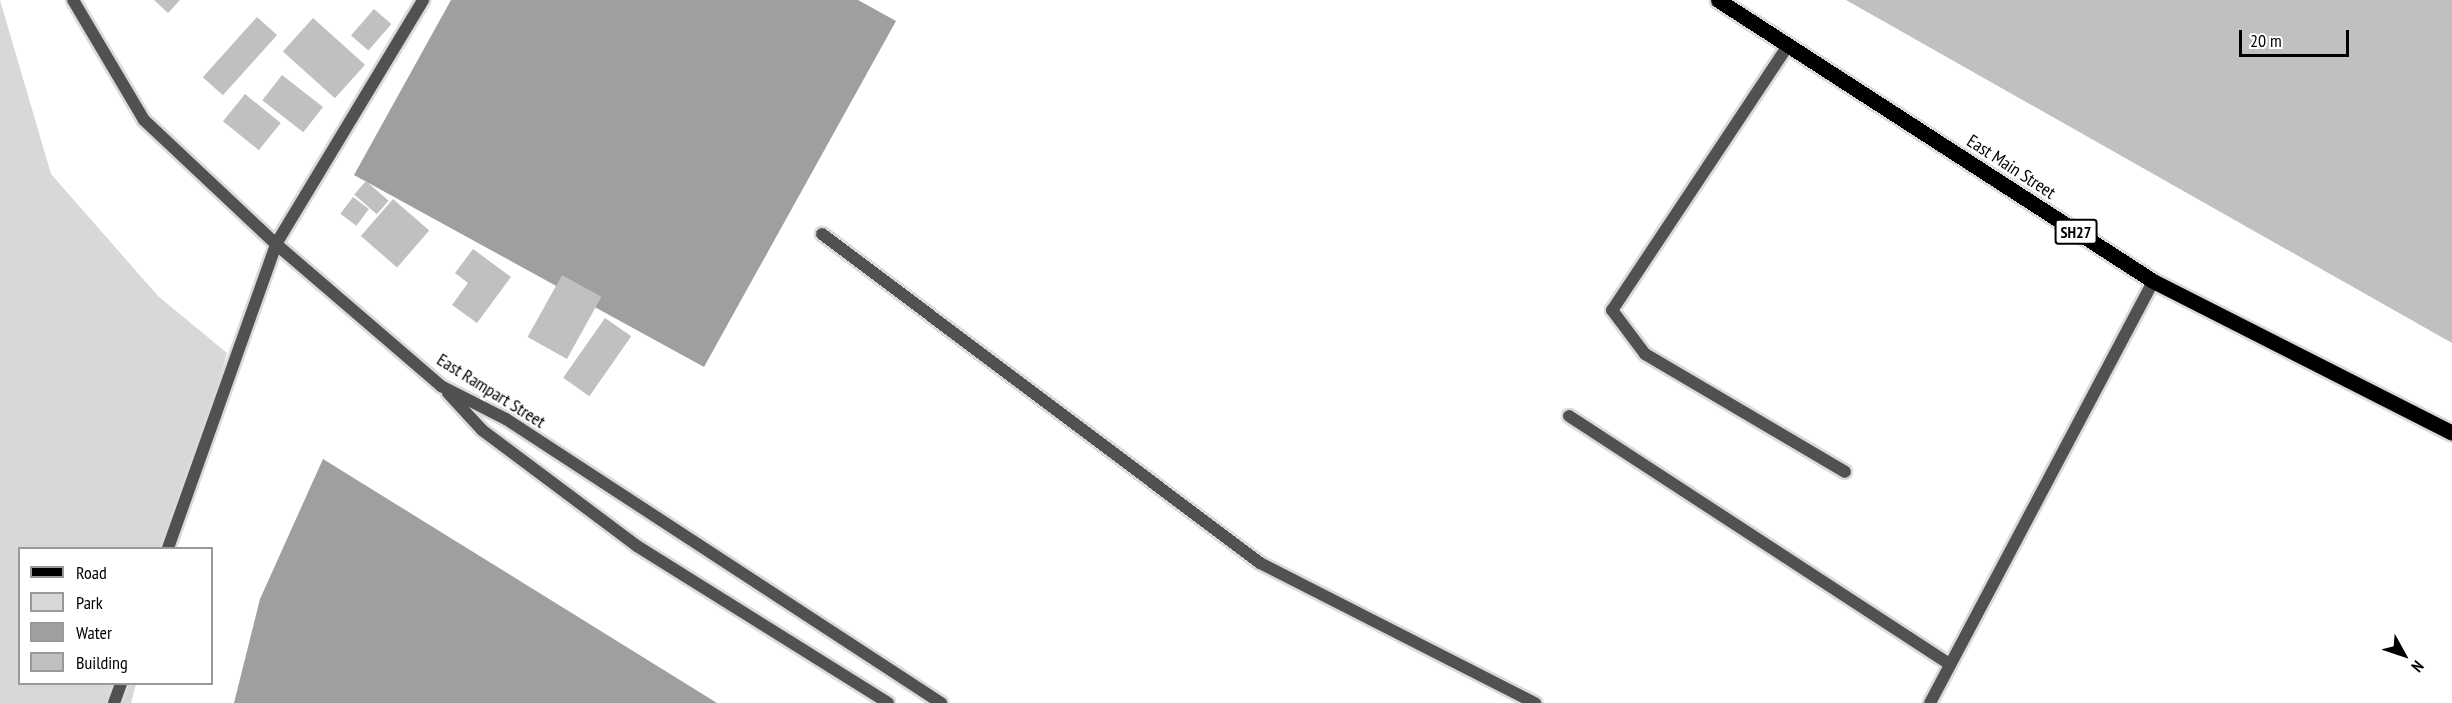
<!DOCTYPE html>
<style>
body{margin:0}
#map{position:relative;width:2452px;height:703px;overflow:hidden;background:#fff;font-family:"PT Sans Narrow",sans-serif}
div>[style]{position:absolute}
[style*='--x']{left:calc(var(--x)*1px);top:calc(var(--y)*1px);width:calc(var(--w)*1px);rotate:calc(var(--a)*1deg)}
.green>*{inset:0;background:#d8d8d8}
.water>*{inset:0;background:#9f9f9f}
.building>*{inset:0;background:#c0c0c0;transform-origin:0 0}
.roads{filter:drop-shadow(2px 0 #dbdbdb) drop-shadow(-2px 0 #dbdbdb) drop-shadow(0 2px #dbdbdb) drop-shadow(0 -2px #dbdbdb)}
.street>*{height:12px;margin:-6px;padding:0 6px;transform-origin:6px;border-radius:6px;background:#515151}
.primary>*{height:15px;margin:-7.5px;padding:0 7.5px;transform-origin:7.5px;border-radius:7.5px;background:#000}
span{translate:-50% -50%;white-space:nowrap;text-align:center;line-height:1.15;-webkit-text-stroke:4.5px #fff;paint-order:stroke}
.shield-label span{padding:2px 4px;background:#fff;border:2px solid;border-radius:4px;-webkit-text-stroke-width:0}
.shield-label{font-size:16px;color:#000;font-weight:700}
.street-label{font-size:18px;color:#000}
.legend{position:absolute;left:18px;top:547px;width:195px;height:138px;box-sizing:border-box;background:#fff;border:2px solid #999;margin:0;padding:8px 10px;list-style:none;font-size:18px;color:#000}
.legend li{display:flex;align-items:center;gap:12px;height:30px}
.legend b{width:30px;border:2px solid #999}
.north{position:absolute;left:2374px;top:625px;width:60px;height:60px;-webkit-text-stroke:4px #fff;paint-order:stroke;rotate:130deg;font-size:16px;font-weight:700;line-height:24px;text-align:center;color:#000}
.north::after{content:'';display:block;margin:auto;width:21px;height:27px;background:#000;clip-path:polygon(50% 0,100% 100%,50% 72%,0 100%)}
.scale{position:absolute;left:2239px;top:30px;width:110px;height:27px;box-sizing:border-box;border:3px solid #000;border-top:0;padding-left:8px;font-size:18px;line-height:21px;white-space:nowrap;color:#000;-webkit-text-stroke:4px #fff;paint-order:stroke}
</style>
<div id="map">
<div class="green">
<i style="clip-path:polygon(0 0,51px 174px,158px 296px,227px 353px,173px 548px,20px 548px,20px 684px,136px 684px,131px 703px,0 703px)"></i>
</div>
<div class="water">
<i style="clip-path:polygon(451px 0,858px 0,896px 21px,704px 367px,354px 175px)"></i>
<i style="clip-path:polygon(323px 459px,717px 703px,234px 703px,260px 599px)"></i>
</div>
<div class="building">
<i style="clip-path:polygon(154px 0,180px 0,168px 13px)"></i>
<i style="clip-path:polygon(1846px 0,2452px 0,2452px 343px)"></i>
<i style="left:374px;top:9px;width:23px;height:35px;rotate:41deg"></i>
<i style="left:257px;top:17px;width:27px;height:81px;rotate:42deg"></i>
<i style="left:313px;top:18px;width:70px;height:45px;rotate:42deg"></i>
<i style="left:282px;top:75px;width:52px;height:32px;rotate:38deg"></i>
<i style="left:245px;top:94px;width:46px;height:35px;rotate:39deg"></i>
<i style="left:366px;top:181px;width:30px;height:18px;rotate:41deg"></i>
<i style="left:353px;top:197px;width:20px;height:21px;rotate:37deg"></i>
<i style="left:393px;top:199px;width:48px;height:49px;rotate:41deg"></i>
<i style="clip-path:polygon(473px 249px,511px 277px,477px 323px,452px 305px,468px 283px,455px 273px)"></i>
<i style="left:562px;top:275px;width:45px;height:71px;rotate:29deg"></i>
<i style="left:605px;top:318px;width:32px;height:73px;rotate:35deg"></i>
</div>
<div class="roads">
<div class="street">
<i style="--x:73;--y:0;--w:139;--a:59.4"></i>
<i style="--x:144;--y:120;--w:181;--a:43.2"></i>
<i style="--x:276;--y:244;--w:218;--a:40.7"></i>
<i style="--x:441;--y:386;--w:73;--a:26.9"></i>
<i style="--x:506;--y:419;--w:520;--a:33.14"></i>
<i style="--x:1787;--y:47;--w:316;--a:123.6"></i>
<i style="--x:1612;--y:310;--w:55;--a:53.1"></i>
<i style="--x:1645;--y:354;--w:232;--a:30.5"></i>
<i style="--x:822;--y:234;--w:548;--a:36.91"></i>
<i style="--x:1260;--y:563;--w:309;--a:27"></i>
<i style="--x:448;--y:393;--w:50;--a:47.4"></i>
<i style="--x:482;--y:430;--w:194;--a:36.8"></i>
<i style="--x:637;--y:546;--w:296;--a:32"></i>
<i style="--x:1569;--y:416;--w:455;--a:33.1"></i>
<i style="--x:168;--y:548;--w:323;--a:-70.4"></i>
<i style="--x:276;--y:244;--w:285;--a:-58.9"></i>
<i style="--x:114;--y:703;--w:20;--a:-70"></i>
<i style="--x:1930;--y:703;--w:477;--a:-62.1"></i>
</div>
<div class="primary">
<i style="--x:1718;--y:0;--w:518;--a:32.86"></i>
<i style="--x:2153;--y:281;--w:335;--a:26.9"></i>
</div>
</div>
<div class="shield-label">
<span style="left:2076px;top:232px">SH27</span>
</div>
<div class="street-label">
<span style="left:2011px;top:167px;rotate:33deg">East Main Street</span>
<span style="left:491px;top:391px;rotate:32deg">East Rampart Street</span>
</div>
<ul class="legend">
<li><b style="height:8px;background:#000"></b>Road</li>
<li><b style="height:16px;background:#d8d8d8"></b>Park</li>
<li><b style="height:16px;background:#9f9f9f"></b>Water</li>
<li><b style="height:16px;background:#c0c0c0"></b>Building</li>
</ul>
<div class="north">N</div>
<div class="scale">20 m</div>
</div>
